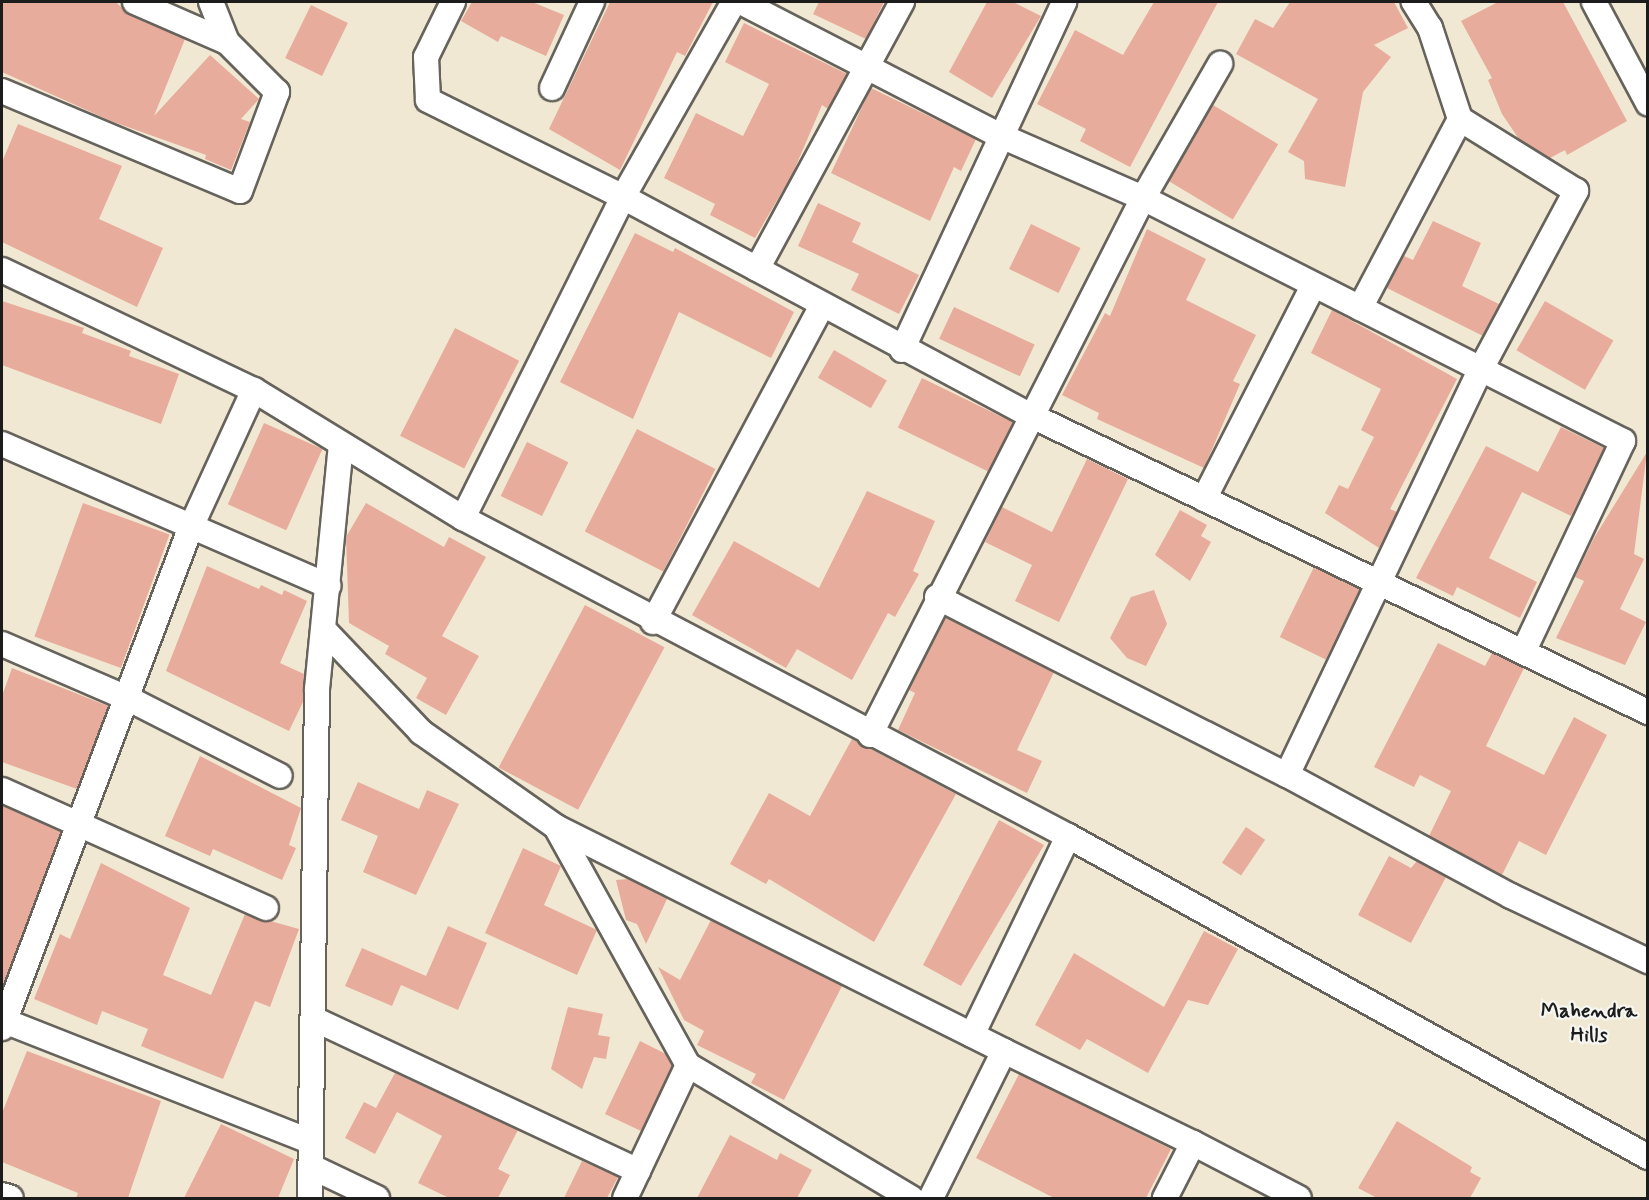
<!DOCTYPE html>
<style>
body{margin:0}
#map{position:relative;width:1649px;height:1200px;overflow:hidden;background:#f0e8d2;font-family:Mynerve,sans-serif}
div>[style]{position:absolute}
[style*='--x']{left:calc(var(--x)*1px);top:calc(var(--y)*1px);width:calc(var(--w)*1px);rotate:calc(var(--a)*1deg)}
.building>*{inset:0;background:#e8ac9c;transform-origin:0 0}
.roads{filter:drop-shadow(2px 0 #66635c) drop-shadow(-2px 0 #66635c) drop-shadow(0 2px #66635c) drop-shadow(0 -2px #66635c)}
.minor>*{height:24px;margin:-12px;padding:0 12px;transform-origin:12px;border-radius:12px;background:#fff}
span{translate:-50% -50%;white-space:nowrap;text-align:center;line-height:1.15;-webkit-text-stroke:4.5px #f6f6f2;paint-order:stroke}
.neighbourhood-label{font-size:21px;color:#1c1c1c;font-weight:700}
.frame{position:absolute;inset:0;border:3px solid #1c1c1c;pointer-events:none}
</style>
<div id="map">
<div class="building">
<i style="clip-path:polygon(2px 2px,116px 2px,129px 15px,185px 39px,154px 116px,210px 55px,259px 99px,241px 119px,250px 122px,231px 170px,205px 159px,206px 155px,111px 121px,2px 72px)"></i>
<i style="clip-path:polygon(472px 2px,532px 2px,564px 15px,546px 56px,501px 36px,498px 42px,461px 21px)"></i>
<i style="clip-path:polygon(610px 2px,713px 2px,685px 56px,677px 52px,620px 170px,549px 129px)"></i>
<i style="clip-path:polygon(819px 2px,884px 2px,866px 39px,813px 14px)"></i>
<i style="clip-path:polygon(987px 2px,1013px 2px,1041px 16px,992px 98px,949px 72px)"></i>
<i style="clip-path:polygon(1154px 2px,1218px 2px,1130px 167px,1080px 141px,1086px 129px,1037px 104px,1075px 30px,1123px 55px)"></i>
<i style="clip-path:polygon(1290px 2px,1394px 2px,1408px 28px,1374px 45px,1391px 57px,1363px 92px,1345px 187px,1305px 179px,1304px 161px,1288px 152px,1318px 99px,1236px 54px,1255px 19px,1273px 28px)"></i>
<i style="clip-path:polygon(1498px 2px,1563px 2px,1627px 121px,1567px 155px,1565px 150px,1550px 158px,1519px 139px,1502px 114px,1488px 80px,1492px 78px,1461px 21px)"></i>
<i style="left:311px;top:5px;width:41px;height:59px;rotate:26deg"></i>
<i style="clip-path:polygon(744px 23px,847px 74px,828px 109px,822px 105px,792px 175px,755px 238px,710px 215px,715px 204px,664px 178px,696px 113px,743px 136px,769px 84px,725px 62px)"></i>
<i style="clip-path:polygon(871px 88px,976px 139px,961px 171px,954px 167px,930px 221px,831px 173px)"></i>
<i style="left:1213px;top:105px;width:76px;height:88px;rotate:31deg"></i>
<i style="clip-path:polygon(18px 124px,122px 166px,99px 219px,163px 248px,137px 307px,2px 242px,2px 162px)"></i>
<i style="clip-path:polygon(818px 203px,861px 223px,852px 242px,919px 275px,899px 314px,851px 290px,859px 274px,798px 246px)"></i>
<i style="clip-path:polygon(1433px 221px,1481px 243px,1462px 286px,1499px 304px,1483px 336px,1387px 288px,1404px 256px,1413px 260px)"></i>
<i style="left:1031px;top:224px;width:55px;height:50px;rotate:26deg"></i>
<i style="clip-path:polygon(1147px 229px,1206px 259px,1186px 300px,1256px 335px,1233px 381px,1240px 384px,1204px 468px,1097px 419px,1099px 413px,1062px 395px,1105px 313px,1110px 316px)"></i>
<i style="clip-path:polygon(635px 233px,673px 252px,675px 248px,794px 312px,771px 358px,679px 312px,633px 419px,560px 382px)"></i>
<i style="clip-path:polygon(2px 301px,84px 328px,82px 333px,131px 351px,129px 356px,179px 374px,161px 424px,2px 365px)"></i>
<i style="left:1545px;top:301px;width:79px;height:57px;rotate:30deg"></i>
<i style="left:954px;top:307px;width:89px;height:35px;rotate:25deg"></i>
<i style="clip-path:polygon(1332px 310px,1457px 379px,1390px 509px,1397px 512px,1379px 548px,1325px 513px,1339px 485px,1348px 489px,1374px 437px,1361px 430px,1381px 389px,1311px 353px)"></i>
<i style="left:455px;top:328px;width:72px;height:121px;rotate:27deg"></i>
<i style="left:834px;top:350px;width:61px;height:32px;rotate:30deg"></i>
<i style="left:922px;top:378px;width:101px;height:55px;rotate:26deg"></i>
<i style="left:264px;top:423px;width:64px;height:89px;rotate:24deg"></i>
<i style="clip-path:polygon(1561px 427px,1604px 448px,1571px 516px,1522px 492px,1489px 558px,1537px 582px,1520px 618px,1457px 587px,1453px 596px,1416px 578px,1486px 446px,1538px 472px)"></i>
<i style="left:637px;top:429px;width:88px;height:115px;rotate:27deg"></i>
<i style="left:527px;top:442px;width:46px;height:60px;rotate:26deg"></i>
<i style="clip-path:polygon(1647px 452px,1634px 554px,1644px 559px,1620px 609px,1646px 622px,1625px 665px,1556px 638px,1584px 581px,1575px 577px,1594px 538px)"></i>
<i style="clip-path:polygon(1087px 459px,1128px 479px,1059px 622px,1015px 601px,1032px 565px,985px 542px,1002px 507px,1052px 532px)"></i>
<i style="clip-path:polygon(867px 491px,935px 521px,913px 571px,919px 574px,895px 617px,888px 613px,852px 680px,797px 649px,786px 668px,692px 615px,734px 541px,819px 588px)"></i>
<i style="left:83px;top:503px;width:92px;height:142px;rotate:20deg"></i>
<i style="clip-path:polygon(366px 503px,444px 547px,449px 537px,486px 557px,442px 636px,479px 656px,446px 715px,416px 698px,427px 678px,385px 654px,389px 646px,349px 623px,346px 537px)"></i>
<i style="clip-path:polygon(1180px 510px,1207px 525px,1201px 536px,1211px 542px,1190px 581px,1155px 555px)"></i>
<i style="clip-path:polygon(207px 566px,259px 589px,261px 585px,282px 595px,284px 590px,307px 601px,280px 663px,304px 674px,303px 702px,289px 731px,166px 671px)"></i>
<i style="left:1314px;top:567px;width:51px;height:78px;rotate:26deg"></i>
<i style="clip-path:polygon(1154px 590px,1167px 624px,1146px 666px,1127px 658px,1110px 638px,1131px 597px)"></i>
<i style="left:585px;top:605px;width:90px;height:184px;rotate:28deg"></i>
<i style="clip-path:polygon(946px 617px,1054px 672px,1017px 750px,1042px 761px,1027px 793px,898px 730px,915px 693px,909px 690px)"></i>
<i style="clip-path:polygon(1438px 643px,1485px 666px,1492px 653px,1524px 668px,1486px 746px,1544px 775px,1574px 717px,1607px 735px,1546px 855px,1519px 841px,1502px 875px,1429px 836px,1451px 791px,1420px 775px,1414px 787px,1374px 767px)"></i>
<i style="clip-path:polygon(12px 668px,108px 706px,77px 789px,2px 762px,2px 696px)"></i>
<i style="clip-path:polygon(852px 739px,956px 794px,874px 942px,769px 879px,766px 884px,730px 864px,769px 793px,810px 816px)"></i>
<i style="clip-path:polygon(200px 756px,301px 808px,289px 845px,296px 848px,282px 880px,213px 849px,210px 856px,165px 836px)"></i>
<i style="clip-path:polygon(358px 782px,419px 809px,427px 790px,459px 804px,416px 895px,363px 872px,378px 836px,341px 820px)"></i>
<i style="clip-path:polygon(2px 805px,61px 832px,3px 986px,2px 986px)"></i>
<i style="clip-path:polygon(999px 820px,1044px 845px,961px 986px,923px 965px)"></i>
<i style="left:1246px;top:827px;width:23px;height:43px;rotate:34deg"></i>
<i style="clip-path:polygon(523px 848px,561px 866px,544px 905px,597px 930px,577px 975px,485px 933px)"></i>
<i style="clip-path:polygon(1389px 856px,1411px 868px,1417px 861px,1446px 877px,1411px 943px,1358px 915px)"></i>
<i style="clip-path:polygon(101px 863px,190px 908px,163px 975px,211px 995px,245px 914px,299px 929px,270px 1007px,255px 1001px,223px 1079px,141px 1046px,148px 1029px,102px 1011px,97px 1025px,34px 999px,60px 934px,70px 939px)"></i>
<i style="clip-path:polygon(628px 879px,667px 899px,646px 944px,637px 924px,626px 920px,616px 880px)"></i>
<i style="clip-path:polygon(711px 920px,842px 986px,784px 1100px,751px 1083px,756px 1074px,697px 1045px,704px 1031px,684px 1020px,658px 967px,680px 980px)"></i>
<i style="clip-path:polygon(448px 926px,487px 943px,458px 1010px,401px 985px,392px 1006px,345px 986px,362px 948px,426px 976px)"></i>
<i style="clip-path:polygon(1204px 931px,1238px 949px,1208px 1005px,1188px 1000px,1148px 1073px,1087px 1039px,1080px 1050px,1035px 1025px,1074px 953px,1164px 1007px)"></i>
<i style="clip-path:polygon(568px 1007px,603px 1014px,598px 1035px,610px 1037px,606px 1059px,594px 1057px,582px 1089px,551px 1069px)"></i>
<i style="clip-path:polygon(640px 1041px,666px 1054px,672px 1066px,641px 1131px,605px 1114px)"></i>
<i style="clip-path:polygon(27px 1051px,161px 1101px,128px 1198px,76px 1198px,78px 1193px,2px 1162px,2px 1113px)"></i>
<i style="clip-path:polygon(395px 1073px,518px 1130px,498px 1169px,510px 1175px,498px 1198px,449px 1198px,418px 1183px,442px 1136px,397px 1112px,375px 1154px,345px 1138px,364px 1102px,376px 1108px)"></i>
<i style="clip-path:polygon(1019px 1074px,1171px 1149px,1146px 1198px,1054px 1198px,976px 1158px)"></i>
<i style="clip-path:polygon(1397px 1121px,1472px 1167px,1470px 1172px,1481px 1178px,1470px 1198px,1377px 1198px,1358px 1188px)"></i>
<i style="clip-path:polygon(221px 1124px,294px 1159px,278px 1198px,184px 1198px)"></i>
<i style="clip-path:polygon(730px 1135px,777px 1160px,780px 1153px,812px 1170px,797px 1198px,697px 1198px)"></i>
<i style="clip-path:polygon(582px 1161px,618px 1177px,607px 1198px,564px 1198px)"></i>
</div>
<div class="roads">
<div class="minor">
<i style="--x:135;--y:2;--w:100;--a:23.5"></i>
<i style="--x:453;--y:2;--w:61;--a:116.1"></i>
<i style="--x:426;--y:57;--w:43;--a:87.3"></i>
<i style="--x:428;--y:100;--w:218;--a:26.4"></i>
<i style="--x:623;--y:197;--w:462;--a:28.2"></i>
<i style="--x:1030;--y:415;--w:686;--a:25.67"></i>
<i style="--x:741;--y:2;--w:290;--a:27.3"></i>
<i style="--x:999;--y:135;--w:157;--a:23.6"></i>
<i style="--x:1143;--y:198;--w:538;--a:26.85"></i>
<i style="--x:1623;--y:441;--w:229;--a:115.3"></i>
<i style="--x:1594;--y:2;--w:115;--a:61.9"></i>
<i style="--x:552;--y:88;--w:95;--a:-65.1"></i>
<i style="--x:2;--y:91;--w:258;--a:22.8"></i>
<i style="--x:240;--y:191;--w:106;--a:-69.5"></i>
<i style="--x:277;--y:92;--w:71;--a:-135"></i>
<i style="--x:227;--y:42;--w:43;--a:-111.8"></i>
<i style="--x:757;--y:269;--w:304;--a:-61.5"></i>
<i style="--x:2;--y:270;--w:279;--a:25.5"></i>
<i style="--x:254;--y:390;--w:245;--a:31.5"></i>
<i style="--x:463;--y:518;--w:683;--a:27.73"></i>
<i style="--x:1068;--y:836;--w:663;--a:28.96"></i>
<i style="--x:1360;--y:308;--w:214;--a:-62.1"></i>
<i style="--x:902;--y:350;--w:384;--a:-65"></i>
<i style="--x:2;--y:444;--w:356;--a:23.5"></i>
<i style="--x:1204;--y:499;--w:239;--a:-62.9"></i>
<i style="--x:463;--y:518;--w:359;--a:-63.5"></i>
<i style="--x:623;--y:197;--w:224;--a:-60.4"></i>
<i style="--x:937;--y:597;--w:393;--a:27"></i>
<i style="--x:1287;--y:775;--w:452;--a:-64.5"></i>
<i style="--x:1482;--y:367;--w:200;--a:-61.9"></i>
<i style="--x:1576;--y:191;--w:137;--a:-148.2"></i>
<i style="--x:1460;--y:119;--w:96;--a:-108.2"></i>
<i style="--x:1430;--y:28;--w:31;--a:-122"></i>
<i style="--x:653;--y:622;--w:357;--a:-61.9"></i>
<i style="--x:324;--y:630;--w:141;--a:46.4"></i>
<i style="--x:421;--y:732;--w:165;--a:35.1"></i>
<i style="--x:556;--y:827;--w:272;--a:61"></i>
<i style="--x:688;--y:1065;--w:147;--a:115.3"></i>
<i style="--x:2;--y:644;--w:138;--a:23.4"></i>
<i style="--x:129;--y:699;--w:169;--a:27"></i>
<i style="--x:870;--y:735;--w:602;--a:-63.05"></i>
<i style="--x:1143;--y:198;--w:155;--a:-60.1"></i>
<i style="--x:1287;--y:775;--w:255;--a:28.4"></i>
<i style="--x:1511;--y:896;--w:152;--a:25.4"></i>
<i style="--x:2;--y:790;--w:289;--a:24.1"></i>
<i style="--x:556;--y:827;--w:501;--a:26.57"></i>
<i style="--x:314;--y:1019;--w:358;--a:25.1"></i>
<i style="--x:2;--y:1020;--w:332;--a:21.5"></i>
<i style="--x:2;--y:1028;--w:533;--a:-69.36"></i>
<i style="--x:190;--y:529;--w:153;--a:-65.3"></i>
<i style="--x:972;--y:1035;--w:221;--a:-64.2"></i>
<i style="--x:688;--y:1065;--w:260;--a:30.8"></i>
<i style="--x:1193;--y:1143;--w:119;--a:27.4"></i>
<i style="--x:312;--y:1167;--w:72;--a:25.5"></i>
<i style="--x:2;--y:1195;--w:9;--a:18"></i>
<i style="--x:310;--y:1198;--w:509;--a:-89.21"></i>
<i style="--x:317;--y:689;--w:245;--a:-84.4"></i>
<i style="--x:931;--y:1198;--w:164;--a:-63.6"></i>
<i style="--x:1004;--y:1051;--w:210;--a:26"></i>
<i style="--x:1193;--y:1143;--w:62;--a:117"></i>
</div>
</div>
<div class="neighbourhood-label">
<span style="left:1589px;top:1023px">Mahendra<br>Hills</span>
</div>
<div class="frame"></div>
</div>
